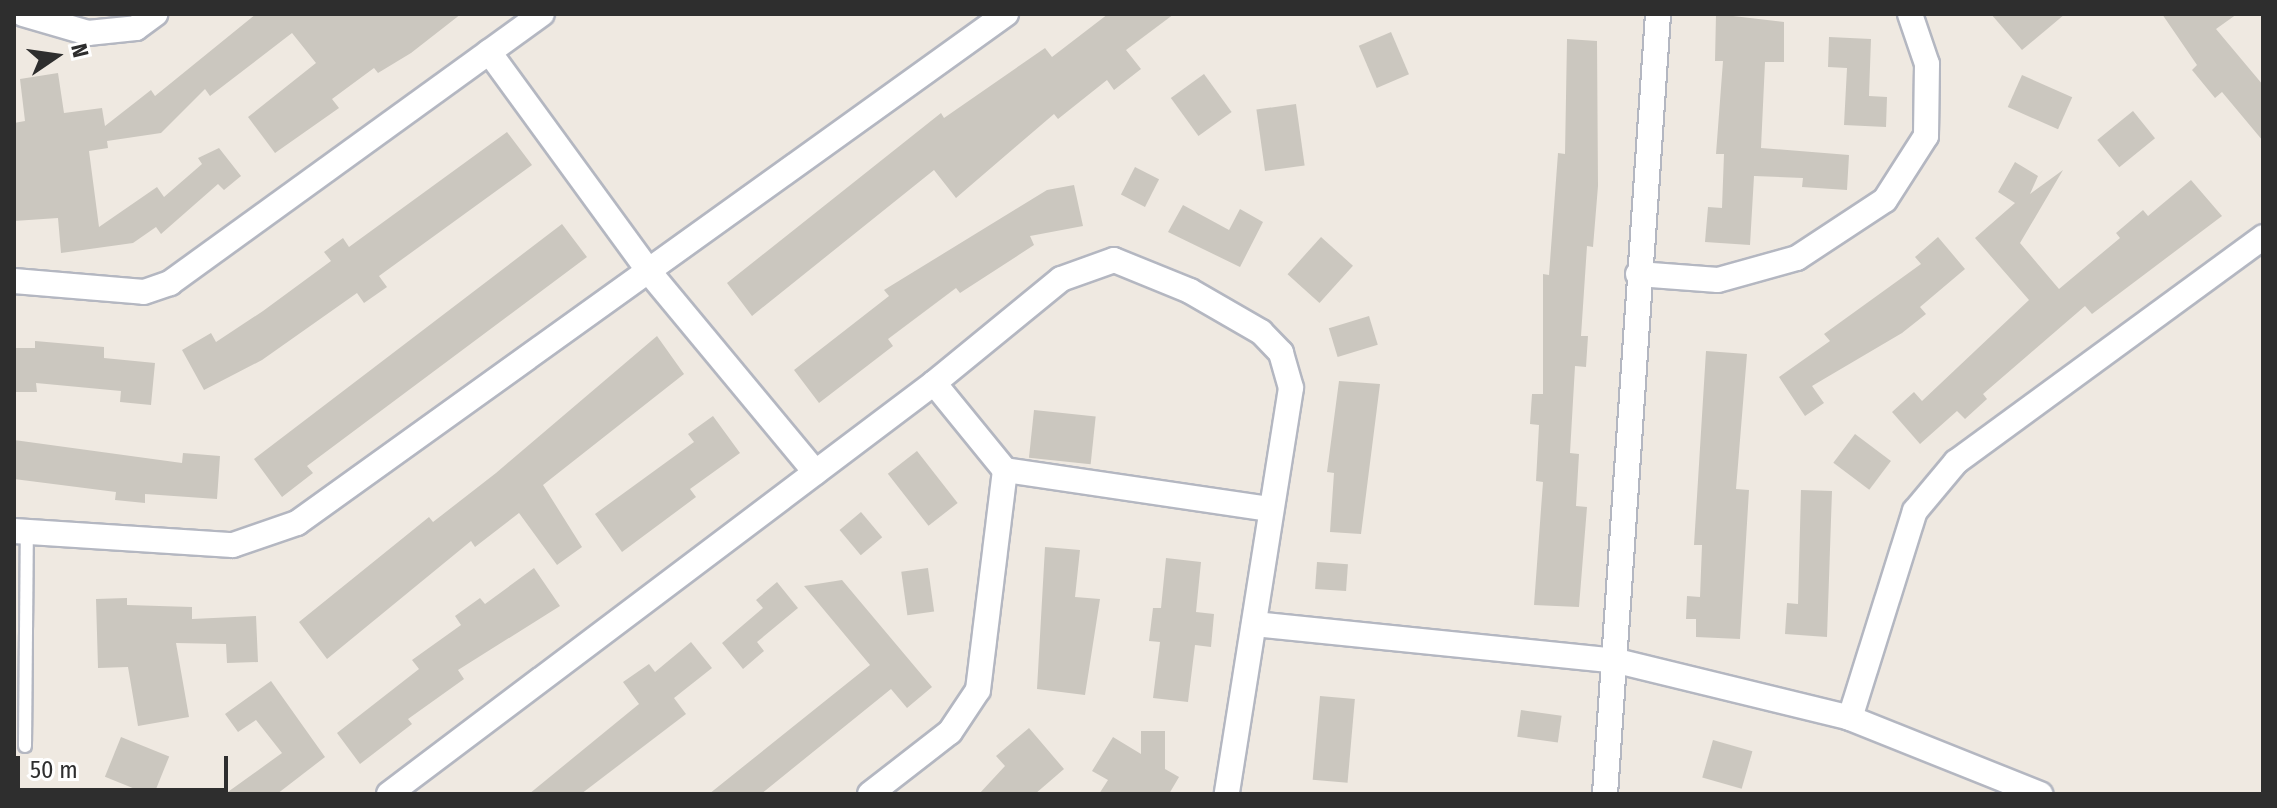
<!DOCTYPE html>
<style>
body{margin:0}
#map{position:relative;width:2277px;height:808px;overflow:hidden;background:#efe9e1;font-family:"Fira Sans Condensed",sans-serif}
div>[style]{position:absolute}
[style*='--x']{left:calc(var(--x)*1px);top:calc(var(--y)*1px);width:calc(var(--w)*1px);rotate:calc(var(--a)*1deg)}
.building>*{inset:0;background:#cbc7bf;transform-origin:0 0}
.roads{filter:drop-shadow(2px 0 #b4b7c1) drop-shadow(-2px 0 #b4b7c1) drop-shadow(0 2px #b4b7c1) drop-shadow(0 -2px #b4b7c1)}
.service>*{height:12px;margin:-6px;padding:0 6px;transform-origin:6px;border-radius:6px;background:#fff}
.minor>*{height:24px;margin:-12px;padding:0 12px;transform-origin:12px;border-radius:12px;background:#fff}
span{translate:-50% -50%;white-space:nowrap;text-align:center;line-height:1.15;-webkit-text-stroke:6px #fff;paint-order:stroke}
.frame{position:absolute;inset:0;border:16px solid #2e2e2e;pointer-events:none}
.north{position:absolute;left:16px;top:16px;width:80px;height:80px;-webkit-text-stroke:6px #fff;paint-order:stroke;rotate:77deg;font-size:22px;font-weight:700;line-height:32px;text-align:center;color:#2e2e2e}
.north::after{content:'';display:block;margin:auto;width:28px;height:36px;background:#2e2e2e;clip-path:polygon(50% 0,100% 100%,50% 72%,0 100%)}
.scale{position:absolute;left:16px;top:756px;width:212px;height:36px;box-sizing:border-box;border:4px solid #2e2e2e;border-top:0;padding-left:10px;font-size:24px;line-height:28px;white-space:nowrap;color:#2e2e2e;-webkit-text-stroke:6px #fff;paint-order:stroke}
</style>
<div id="map">
<div class="building">
<i style="clip-path:polygon(256px 14px,461px 14px,411px 53px,378px 73px,374px 68px,332px 99px,339px 108px,275px 153px,248px 117px,316px 63px,292px 33px,210px 96px,205px 89px,161px 133px,107px 141px,108px 148px,89px 151px,99px 227px,157px 187px,164px 197px,202px 164px,198px 158px,219px 148px,241px 176px,224px 190px,218px 184px,161px 234px,156px 227px,133px 243px,61px 253px,58px 218px,14px 221px,14px 123px,25px 121px,20px 79px,58px 73px,64px 113px,102px 108px,105px 126px,151px 90px,155px 96px)"></i>
<i style="clip-path:polygon(1108px 14px,1174px 14px,1126px 50px,1141px 69px,1114px 90px,1107px 80px,1058px 119px,1054px 114px,956px 198px,934px 170px,752px 316px,727px 283px,941px 113px,944px 118px,1045px 48px,1052px 57px)"></i>
<i style="clip-path:polygon(1716px 14px,1784px 22px,1784px 62px,1765px 62px,1761px 148px,1849px 155px,1847px 190px,1802px 187px,1803px 178px,1754px 176px,1750px 245px,1705px 242px,1708px 207px,1722px 208px,1724px 154px,1716px 154px,1723px 61px,1715px 61px)"></i>
<i style="clip-path:polygon(1991px 14px,2065px 14px,2022px 50px)"></i>
<i style="clip-path:polygon(2162px 14px,2237px 14px,2216px 29px,2263px 85px,2263px 141px,2222px 92px,2215px 98px,2192px 70px,2197px 65px)"></i>
<i style="left:1391px;top:32px;width:46px;height:35px;rotate:67deg"></i>
<i style="clip-path:polygon(1829px 37px,1871px 39px,1869px 96px,1887px 97px,1886px 127px,1844px 125px,1847px 68px,1828px 67px)"></i>
<i style="clip-path:polygon(1567px 39px,1597px 41px,1598px 186px,1593px 247px,1587px 246px,1581px 336px,1588px 336px,1586px 367px,1575px 366px,1570px 453px,1579px 454px,1576px 506px,1587px 507px,1579px 607px,1534px 605px,1543px 482px,1536px 481px,1539px 425px,1530px 424px,1532px 394px,1543px 394px,1543px 274px,1549px 275px,1558px 153px,1565px 154px)"></i>
<i style="left:1204px;top:74px;width:47px;height:41px;rotate:54deg"></i>
<i style="left:2022px;top:75px;width:55px;height:35px;rotate:24deg"></i>
<i style="left:1296px;top:104px;width:62px;height:40px;rotate:82deg"></i>
<i style="left:2133px;top:111px;width:35px;height:46px;rotate:51deg"></i>
<i style="clip-path:polygon(507px 132px,532px 165px,379px 276px,387px 287px,364px 303px,357px 293px,262px 360px,204px 390px,182px 350px,211px 333px,216px 342px,263px 311px,331px 261px,324px 252px,343px 238px,349px 247px)"></i>
<i style="clip-path:polygon(2015px 162px,2038px 176px,2030px 194px,2063px 170px,2020px 243px,2059px 289px,2120px 238px,2116px 233px,2143px 210px,2148px 216px,2191px 180px,2222px 216px,2092px 314px,2085px 306px,1983px 394px,1987px 399px,1965px 419px,1957px 411px,1920px 444px,1892px 412px,1914px 392px,1922px 401px,2029px 300px,1975px 238px,2015px 203px,1998px 192px)"></i>
<i style="left:1135px;top:167px;width:27px;height:31px;rotate:27deg"></i>
<i style="clip-path:polygon(1074px 185px,1083px 226px,1030px 236px,1034px 245px,960px 293px,956px 288px,888px 339px,893px 346px,819px 403px,794px 370px,889px 296px,884px 290px,1047px 190px)"></i>
<i style="clip-path:polygon(1183px 205px,1229px 230px,1240px 209px,1263px 222px,1240px 267px,1168px 232px)"></i>
<i style="clip-path:polygon(562px 224px,587px 257px,307px 466px,313px 473px,282px 497px,254px 459px)"></i>
<i style="left:1321px;top:237px;width:43px;height:50px;rotate:42deg"></i>
<i style="clip-path:polygon(1938px 237px,1965px 269px,1920px 307px,1926px 314px,1902px 333px,1812px 386px,1824px 403px,1805px 416px,1779px 377px,1830px 341px,1824px 334px,1921px 264px,1915px 257px)"></i>
<i style="left:1369px;top:316px;width:30px;height:42px;rotate:73deg"></i>
<i style="clip-path:polygon(657px 336px,684px 374px,543px 485px,582px 547px,557px 565px,519px 513px,475px 547px,471px 541px,327px 659px,299px 622px,429px 517px,433px 522px,496px 473px)"></i>
<i style="clip-path:polygon(35px 341px,104px 347px,104px 358px,155px 363px,151px 405px,120px 402px,121px 391px,36px 383px,37px 392px,14px 392px,14px 348px,35px 348px)"></i>
<i style="clip-path:polygon(1706px 351px,1747px 354px,1736px 489px,1749px 490px,1740px 639px,1696px 637px,1696px 619px,1686px 619px,1687px 596px,1700px 597px,1702px 545px,1694px 545px)"></i>
<i style="clip-path:polygon(1339px 381px,1380px 384px,1361px 534px,1330px 532px,1334px 473px,1327px 472px)"></i>
<i style="left:1034px;top:410px;width:62px;height:48px;rotate:6deg"></i>
<i style="clip-path:polygon(713px 416px,740px 453px,690px 489px,696px 497px,622px 552px,595px 514px,694px 442px,688px 434px)"></i>
<i style="left:1855px;top:434px;width:45px;height:36px;rotate:37deg"></i>
<i style="clip-path:polygon(14px 440px,182px 463px,183px 453px,220px 456px,217px 499px,145px 494px,145px 503px,115px 500px,116px 492px,14px 479px)"></i>
<i style="left:917px;top:451px;width:66px;height:37px;rotate:52deg"></i>
<i style="clip-path:polygon(1801px 490px,1832px 491px,1827px 637px,1785px 634px,1787px 603px,1798px 604px)"></i>
<i style="left:861px;top:512px;width:33px;height:28px;rotate:50deg"></i>
<i style="clip-path:polygon(1045px 547px,1080px 550px,1075px 597px,1100px 599px,1085px 695px,1037px 689px)"></i>
<i style="clip-path:polygon(1166px 558px,1201px 562px,1196px 612px,1214px 614px,1211px 647px,1195px 645px,1188px 702px,1153px 698px,1160px 642px,1149px 641px,1153px 608px,1161px 608px)"></i>
<i style="left:1317px;top:562px;width:31px;height:27px;rotate:4deg"></i>
<i style="clip-path:polygon(534px 568px,560px 606px,458px 670px,464px 679px,408px 719px,412px 724px,360px 764px,337px 733px,419px 669px,412px 660px,461px 625px,455px 616px,480px 598px,485px 604px)"></i>
<i style="left:928px;top:568px;width:44px;height:27px;rotate:82deg"></i>
<i style="clip-path:polygon(842px 580px,932px 687px,907px 708px,891px 689px,761px 794px,709px 794px,870px 665px,804px 586px)"></i>
<i style="clip-path:polygon(777px 582px,798px 608px,757px 642px,764px 651px,743px 669px,722px 643px,763px 608px,756px 600px)"></i>
<i style="clip-path:polygon(127px 598px,127px 605px,192px 607px,192px 619px,256px 616px,258px 662px,227px 663px,226px 644px,176px 643px,189px 717px,138px 726px,128px 667px,98px 668px,96px 599px)"></i>
<i style="clip-path:polygon(691px 642px,712px 668px,674px 698px,686px 714px,581px 794px,529px 794px,639px 704px,623px 682px,649px 664px,655px 672px)"></i>
<i style="clip-path:polygon(271px 681px,325px 757px,277px 794px,225px 794px,282px 753px,256px 720px,238px 732px,225px 714px)"></i>
<i style="left:1320px;top:696px;width:35px;height:84px;rotate:5deg"></i>
<i style="left:1521px;top:710px;width:41px;height:27px;rotate:8deg"></i>
<i style="clip-path:polygon(1029px 728px,1064px 769px,1035px 794px,979px 794px,1005px 766px,996px 756px)"></i>
<i style="clip-path:polygon(1141px 731px,1165px 731px,1165px 769px,1179px 777px,1169px 794px,1099px 794px,1108px 780px,1092px 771px,1113px 737px,1141px 754px)"></i>
<i style="left:121px;top:737px;width:52px;height:43px;rotate:22deg"></i>
<i style="left:1713px;top:740px;width:41px;height:39px;rotate:16deg"></i>
</div>
<div class="roads">
<div class="service">
<i style="--x:25;--y:746;--w:209;--a:-89.5"></i>
</div>
<div class="minor">
<i style="--x:23;--y:14;--w:68;--a:16.3"></i>
<i style="--x:88;--y:33;--w:48;--a:-5.9"></i>
<i style="--x:136;--y:28;--w:24;--a:-36"></i>
<i style="--x:489;--y:52;--w:273;--a:53.9"></i>
<i style="--x:650;--y:273;--w:259;--a:50.3"></i>
<i style="--x:1638;--y:274;--w:80;--a:4.3"></i>
<i style="--x:1718;--y:280;--w:82;--a:-15.6"></i>
<i style="--x:1797;--y:258;--w:105;--a:-33.4"></i>
<i style="--x:1885;--y:200;--w:76;--a:-57.4"></i>
<i style="--x:1926;--y:136;--w:72;--a:-89.2"></i>
<i style="--x:1927;--y:64;--w:53;--a:-108.8"></i>
<i style="--x:14;--y:281;--w:130;--a:4.8"></i>
<i style="--x:144;--y:292;--w:28;--a:-19"></i>
<i style="--x:170;--y:283;--w:459;--a:-35.9"></i>
<i style="--x:934;--y:383;--w:164;--a:-39.3"></i>
<i style="--x:1061;--y:279;--w:56;--a:-19.7"></i>
<i style="--x:1114;--y:260;--w:82;--a:22.2"></i>
<i style="--x:1190;--y:291;--w:82;--a:30"></i>
<i style="--x:1261;--y:332;--w:29;--a:46"></i>
<i style="--x:1281;--y:353;--w:36;--a:74"></i>
<i style="--x:1291;--y:388;--w:411;--a:99"></i>
<i style="--x:14;--y:531;--w:219;--a:3.7"></i>
<i style="--x:233;--y:545;--w:68;--a:-19"></i>
<i style="--x:297;--y:523;--w:873;--a:-35.68"></i>
<i style="--x:1254;--y:624;--w:365;--a:5.8"></i>
<i style="--x:1617;--y:661;--w:240;--a:13.7"></i>
<i style="--x:1850;--y:718;--w:205;--a:21.8"></i>
<i style="--x:1850;--y:718;--w:217;--a:-72.6"></i>
<i style="--x:1915;--y:511;--w:64;--a:-50.1"></i>
<i style="--x:1956;--y:462;--w:381;--a:-36.2"></i>
<i style="--x:389;--y:794;--w:683;--a:-37.02"></i>
<i style="--x:934;--y:383;--w:112;--a:50.8"></i>
<i style="--x:1005;--y:470;--w:268;--a:8.4"></i>
<i style="--x:870;--y:794;--w:101;--a:-37.8"></i>
<i style="--x:950;--y:732;--w:50;--a:-56.3"></i>
<i style="--x:978;--y:690;--w:222;--a:-83"></i>
<i style="--x:1605;--y:794;--w:782;--a:-86.11"></i>
</div>
</div>
<div class="frame"></div>
<div class="north">N</div>
<div class="scale">50 m</div>
</div>
